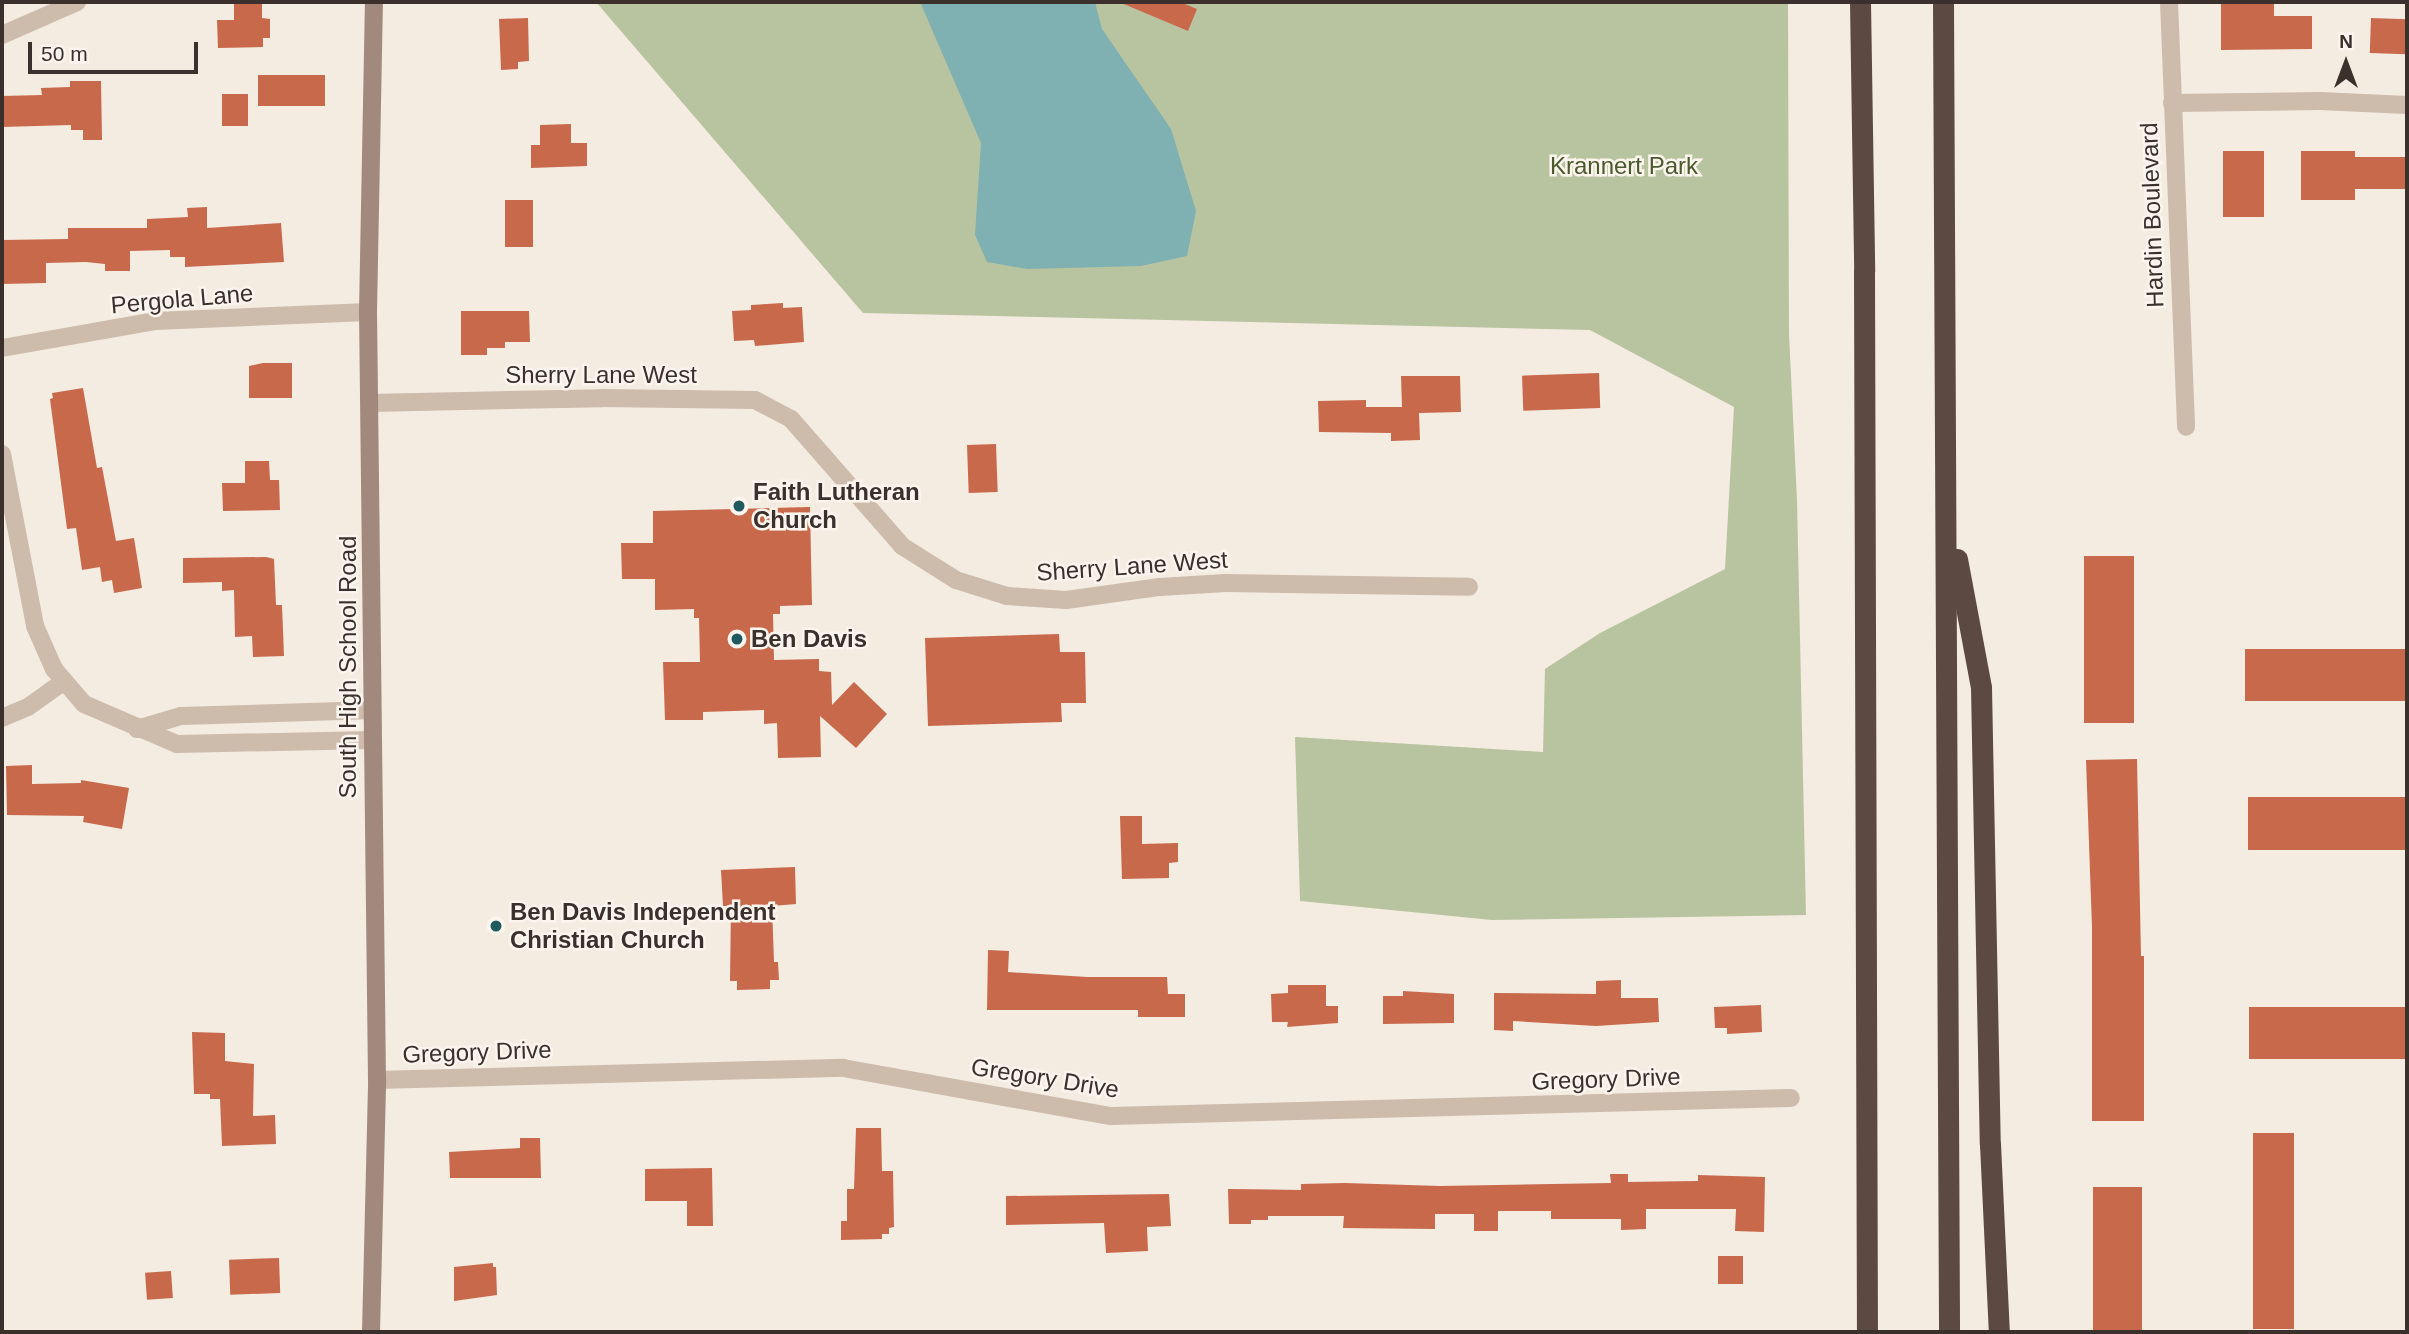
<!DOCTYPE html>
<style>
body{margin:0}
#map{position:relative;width:2409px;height:1334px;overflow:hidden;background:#f4ebe1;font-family:Helvetica,sans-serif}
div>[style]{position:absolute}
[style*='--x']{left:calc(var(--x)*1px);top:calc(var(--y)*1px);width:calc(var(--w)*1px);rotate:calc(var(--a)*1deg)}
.green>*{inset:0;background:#b8c4a0}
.water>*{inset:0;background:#7fb0b2}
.building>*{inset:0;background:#c8694b;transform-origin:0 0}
.street>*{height:18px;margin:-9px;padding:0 9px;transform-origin:9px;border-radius:9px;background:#cdbbac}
.secondary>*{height:18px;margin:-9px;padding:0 9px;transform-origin:9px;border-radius:9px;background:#a18a7d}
.highway>*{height:21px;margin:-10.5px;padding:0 10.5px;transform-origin:10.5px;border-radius:10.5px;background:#5c4a42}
.dots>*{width:19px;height:19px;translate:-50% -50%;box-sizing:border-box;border:4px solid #fbf5ee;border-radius:50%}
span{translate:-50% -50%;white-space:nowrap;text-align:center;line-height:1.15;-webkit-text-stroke:5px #fbf5ee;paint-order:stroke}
.park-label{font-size:24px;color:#4a5a2e}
.street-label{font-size:24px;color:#3b302b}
.poi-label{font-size:24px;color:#3b302b;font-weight:700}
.left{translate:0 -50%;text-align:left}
.frame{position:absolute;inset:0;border:4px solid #3b302b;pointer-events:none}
.north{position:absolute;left:2311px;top:28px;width:70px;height:70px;-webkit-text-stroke:5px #fbf5ee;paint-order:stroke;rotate:0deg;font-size:19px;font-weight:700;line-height:28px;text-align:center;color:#3b302b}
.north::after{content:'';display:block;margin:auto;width:24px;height:32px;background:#3b302b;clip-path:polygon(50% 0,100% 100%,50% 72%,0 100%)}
.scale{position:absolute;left:28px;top:42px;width:170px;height:32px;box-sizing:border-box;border:4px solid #3b302b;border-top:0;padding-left:9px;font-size:21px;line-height:24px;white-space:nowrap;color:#3b302b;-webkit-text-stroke:5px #fbf5ee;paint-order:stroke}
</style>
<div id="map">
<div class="green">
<i style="clip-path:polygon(596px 2px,1788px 2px,1789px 334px,1797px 500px,1806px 915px,1492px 920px,1300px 901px,1295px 737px,1543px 752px,1545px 669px,1600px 633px,1725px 569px,1734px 407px,1590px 330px,863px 313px)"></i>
</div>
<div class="water">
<i style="clip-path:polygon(920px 2px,1095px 2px,1102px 29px,1171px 129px,1196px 211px,1187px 256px,1141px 266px,1027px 269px,987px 262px,975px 235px,981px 143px)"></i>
</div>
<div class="building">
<i style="clip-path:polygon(1119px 2px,1180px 2px,1197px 9px,1188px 31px)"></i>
<i style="clip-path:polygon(2221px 2px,2274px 2px,2274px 16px,2312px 16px,2312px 49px,2221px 50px)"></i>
<i style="clip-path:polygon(234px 3px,262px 3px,262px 18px,270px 19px,270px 38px,263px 38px,263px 47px,218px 48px,217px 20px,234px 20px)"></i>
<i style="clip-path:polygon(528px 18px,529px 61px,518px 62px,518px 69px,501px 70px,499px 19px)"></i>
<i style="left:2371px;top:18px;width:36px;height:35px;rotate:2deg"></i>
<i style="left:258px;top:75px;width:67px;height:31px"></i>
<i style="clip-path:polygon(70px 81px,101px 81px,102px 140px,83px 140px,83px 130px,71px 130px,71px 125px,2px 127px,2px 96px,42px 95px,41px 88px,70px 87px)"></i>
<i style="left:248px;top:94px;width:32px;height:26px;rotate:90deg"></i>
<i style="clip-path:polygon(571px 124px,571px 143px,587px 143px,587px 166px,531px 168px,531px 145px,540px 145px,540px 125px)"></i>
<i style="left:2223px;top:151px;width:41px;height:66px"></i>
<i style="clip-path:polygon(2301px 151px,2355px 151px,2355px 157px,2407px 157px,2407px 189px,2355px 189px,2355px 200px,2301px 200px)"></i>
<i style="left:533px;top:200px;width:47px;height:28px;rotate:90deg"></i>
<i style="clip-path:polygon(207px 207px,207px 228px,281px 223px,284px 262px,185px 267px,185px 257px,170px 257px,170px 250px,130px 251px,130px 271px,105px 271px,105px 264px,86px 262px,46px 263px,46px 283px,2px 284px,2px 240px,68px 239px,68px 228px,147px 228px,147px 219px,188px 217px,187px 208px)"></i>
<i style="clip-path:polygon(783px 303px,783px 308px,802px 307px,804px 342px,755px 346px,754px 340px,734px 341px,732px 311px,751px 310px,751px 305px)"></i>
<i style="clip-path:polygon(461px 311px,529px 311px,530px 342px,505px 342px,505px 348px,487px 348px,487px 355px,461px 355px)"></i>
<i style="clip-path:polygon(263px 363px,292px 363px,292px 398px,249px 398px,249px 366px)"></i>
<i style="left:1599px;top:373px;width:35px;height:77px;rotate:88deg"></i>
<i style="clip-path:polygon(1401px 376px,1460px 376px,1461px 412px,1419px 413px,1420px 440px,1391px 441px,1391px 433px,1319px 432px,1318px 401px,1366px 400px,1366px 407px,1402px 407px)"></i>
<i style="clip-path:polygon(83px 388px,97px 468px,102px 467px,116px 541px,134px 538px,142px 588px,114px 593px,112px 580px,102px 582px,100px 567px,82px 570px,76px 528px,67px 529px,50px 399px,53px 398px,52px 393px)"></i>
<i style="left:996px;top:444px;width:48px;height:29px;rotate:88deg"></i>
<i style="clip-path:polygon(245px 461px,269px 461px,270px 480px,279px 480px,280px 510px,223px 511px,222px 483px,245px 483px)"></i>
<i style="clip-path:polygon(810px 507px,812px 605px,780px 606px,780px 614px,773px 614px,774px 660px,819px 659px,819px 671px,831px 672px,832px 705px,854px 682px,887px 714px,856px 748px,820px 716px,821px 757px,778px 758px,777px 723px,764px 724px,764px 710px,703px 712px,703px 720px,665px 720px,663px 662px,700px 662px,699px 618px,694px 618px,694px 609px,655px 610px,655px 579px,622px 579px,621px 543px,653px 543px,653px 511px)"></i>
<i style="left:2084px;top:556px;width:50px;height:167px"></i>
<i style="clip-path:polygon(266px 557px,274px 559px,276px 605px,282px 605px,284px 656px,253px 657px,252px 636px,235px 637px,234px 590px,222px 591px,222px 582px,183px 583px,183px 558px)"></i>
<i style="clip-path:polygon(1059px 634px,1060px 652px,1085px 652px,1086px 703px,1061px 703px,1062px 722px,928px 726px,925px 638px)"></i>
<i style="left:2245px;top:649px;width:162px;height:52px"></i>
<i style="clip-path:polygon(2137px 759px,2141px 956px,2144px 956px,2144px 1121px,2092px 1121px,2092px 927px,2086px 760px)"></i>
<i style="clip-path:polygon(32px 765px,32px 784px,81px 783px,81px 780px,129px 788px,122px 829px,83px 822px,84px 816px,7px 815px,6px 766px)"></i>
<i style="left:2407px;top:797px;width:53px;height:159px;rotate:90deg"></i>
<i style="clip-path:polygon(1120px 816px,1142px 816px,1142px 844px,1178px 843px,1178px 862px,1169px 863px,1169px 878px,1122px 879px)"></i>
<i style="clip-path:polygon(795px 867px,796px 904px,772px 906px,774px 962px,778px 962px,779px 980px,770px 980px,770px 989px,737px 990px,737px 981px,730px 981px,731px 906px,723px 906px,721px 870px)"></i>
<i style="clip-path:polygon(988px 950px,1009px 951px,1008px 972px,1087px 977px,1167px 977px,1168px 994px,1185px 994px,1185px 1017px,1138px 1017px,1138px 1010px,987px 1010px)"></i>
<i style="clip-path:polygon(1621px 980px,1621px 998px,1658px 998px,1659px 1022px,1596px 1026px,1513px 1021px,1513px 1031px,1494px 1030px,1494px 993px,1596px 994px,1596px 981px)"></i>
<i style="clip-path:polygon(1288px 985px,1326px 985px,1326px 1006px,1338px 1006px,1338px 1023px,1287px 1027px,1288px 1022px,1272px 1022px,1271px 994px,1288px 993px)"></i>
<i style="clip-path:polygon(1403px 991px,1454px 994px,1454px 1023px,1383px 1024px,1383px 996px,1403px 996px)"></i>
<i style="clip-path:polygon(1761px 1005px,1762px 1032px,1727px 1034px,1727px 1028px,1715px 1028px,1714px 1007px)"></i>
<i style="left:2249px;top:1007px;width:158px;height:52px"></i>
<i style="clip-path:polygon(192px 1032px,225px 1033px,225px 1061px,254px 1064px,253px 1116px,275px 1115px,276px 1144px,222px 1146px,220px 1099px,210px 1099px,210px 1094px,194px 1094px)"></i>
<i style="clip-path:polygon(856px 1128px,881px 1128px,882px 1171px,893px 1171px,894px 1227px,889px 1228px,889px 1234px,882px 1234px,882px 1239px,841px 1240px,841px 1221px,847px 1221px,847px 1189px,854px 1189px)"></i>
<i style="left:2253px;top:1133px;width:41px;height:196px"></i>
<i style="clip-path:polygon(520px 1138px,540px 1138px,541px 1178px,450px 1178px,449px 1152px,520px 1148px)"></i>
<i style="clip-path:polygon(712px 1168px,713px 1226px,687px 1226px,687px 1201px,645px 1201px,645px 1169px)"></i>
<i style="clip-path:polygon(1610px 1174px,1628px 1174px,1628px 1182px,1698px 1181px,1698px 1175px,1765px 1177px,1764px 1232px,1735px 1231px,1736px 1209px,1646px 1209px,1646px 1229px,1621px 1230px,1621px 1219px,1551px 1219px,1551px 1211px,1498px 1211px,1498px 1231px,1474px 1231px,1474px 1214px,1435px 1214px,1435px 1229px,1343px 1228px,1344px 1216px,1268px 1216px,1268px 1220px,1251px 1220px,1251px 1224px,1229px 1224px,1228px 1189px,1301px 1190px,1301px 1184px,1345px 1183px,1440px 1186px,1611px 1183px)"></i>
<i style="left:2093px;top:1187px;width:49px;height:145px"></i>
<i style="clip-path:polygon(1169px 1194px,1171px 1226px,1147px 1227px,1148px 1251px,1106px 1253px,1104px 1223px,1006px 1225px,1006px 1196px)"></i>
<i style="left:1718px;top:1256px;width:25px;height:28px"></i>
<i style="left:279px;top:1258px;width:35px;height:50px;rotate:88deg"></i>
<i style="clip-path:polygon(493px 1263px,493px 1267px,496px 1267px,497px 1295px,454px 1301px,454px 1267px)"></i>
<i style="left:171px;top:1271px;width:27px;height:26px;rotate:86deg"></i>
</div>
<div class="street">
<i style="--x:2169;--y:2;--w:425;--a:87.7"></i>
<i style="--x:2;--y:35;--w:82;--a:-23.7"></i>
<i style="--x:2172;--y:103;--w:148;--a:-0.8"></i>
<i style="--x:2320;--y:101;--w:87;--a:2.6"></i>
<i style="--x:2;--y:348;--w:155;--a:-10"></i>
<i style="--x:155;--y:321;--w:213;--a:-2.4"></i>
<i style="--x:370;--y:403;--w:231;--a:-1.2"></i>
<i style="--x:601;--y:398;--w:154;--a:0.7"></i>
<i style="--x:755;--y:400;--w:41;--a:27.8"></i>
<i style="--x:791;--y:419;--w:169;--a:48.8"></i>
<i style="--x:902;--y:546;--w:64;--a:32.2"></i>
<i style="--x:956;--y:580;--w:53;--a:17.4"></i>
<i style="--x:1007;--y:596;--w:59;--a:3.9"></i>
<i style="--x:1066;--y:600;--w:95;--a:-7.9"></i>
<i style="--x:1160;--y:587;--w:66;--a:-3.5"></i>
<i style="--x:1226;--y:583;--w:243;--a:0.9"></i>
<i style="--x:2;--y:454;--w:175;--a:79.1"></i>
<i style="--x:35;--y:626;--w:47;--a:66.2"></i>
<i style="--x:54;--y:669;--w:46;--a:49.4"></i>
<i style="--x:84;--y:704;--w:101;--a:23.3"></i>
<i style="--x:177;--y:744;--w:195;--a:-1.2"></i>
<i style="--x:2;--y:718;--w:28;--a:-23"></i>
<i style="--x:28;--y:707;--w:43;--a:-35.5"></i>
<i style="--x:137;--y:729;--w:46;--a:-16.5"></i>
<i style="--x:181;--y:716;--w:191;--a:-1.8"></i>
<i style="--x:377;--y:1080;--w:466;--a:-1.5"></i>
<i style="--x:843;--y:1068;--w:272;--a:10.2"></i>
<i style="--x:1111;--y:1116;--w:680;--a:-1.52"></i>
</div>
<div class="secondary">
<i style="--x:371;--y:1332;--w:252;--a:-88.6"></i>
<i style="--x:377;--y:1080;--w:768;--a:-90.67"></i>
<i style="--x:368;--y:312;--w:310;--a:-88.9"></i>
</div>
<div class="highway">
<i style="--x:1860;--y:2;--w:269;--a:89.1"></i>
<i style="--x:1864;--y:271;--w:1061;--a:89.84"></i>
<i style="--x:1943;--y:2;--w:1330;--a:89.74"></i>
<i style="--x:1957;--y:559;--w:130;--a:79.4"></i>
<i style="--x:1981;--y:687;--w:457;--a:88.9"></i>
<i style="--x:1990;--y:1144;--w:188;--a:87.3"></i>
</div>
<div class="dots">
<i style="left:739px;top:506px;background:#1f5a5e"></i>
<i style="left:737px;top:639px;background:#1f5a5e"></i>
<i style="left:496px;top:926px;background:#1f5a5e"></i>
</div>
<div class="park-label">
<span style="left:1624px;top:166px">Krannert Park</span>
</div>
<div class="street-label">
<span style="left:2152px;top:215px;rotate:-92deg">Hardin Boulevard</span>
<span style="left:182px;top:299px;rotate:-5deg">Pergola Lane</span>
<span style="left:601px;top:375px">Sherry Lane West</span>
<span style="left:1132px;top:566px;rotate:-4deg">Sherry Lane West</span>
<span style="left:348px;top:667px;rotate:-90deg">South High School Road</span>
<span style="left:477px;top:1052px;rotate:-2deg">Gregory Drive</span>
<span style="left:1045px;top:1078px;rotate:9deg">Gregory Drive</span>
<span style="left:1606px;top:1079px;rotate:-2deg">Gregory Drive</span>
</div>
<div class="poi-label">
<span class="left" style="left:753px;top:506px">Faith Lutheran<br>Church</span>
<span class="left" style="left:751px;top:639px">Ben Davis</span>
<span class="left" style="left:510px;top:926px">Ben Davis Independent<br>Christian Church</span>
</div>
<div class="frame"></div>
<div class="north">N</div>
<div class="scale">50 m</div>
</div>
